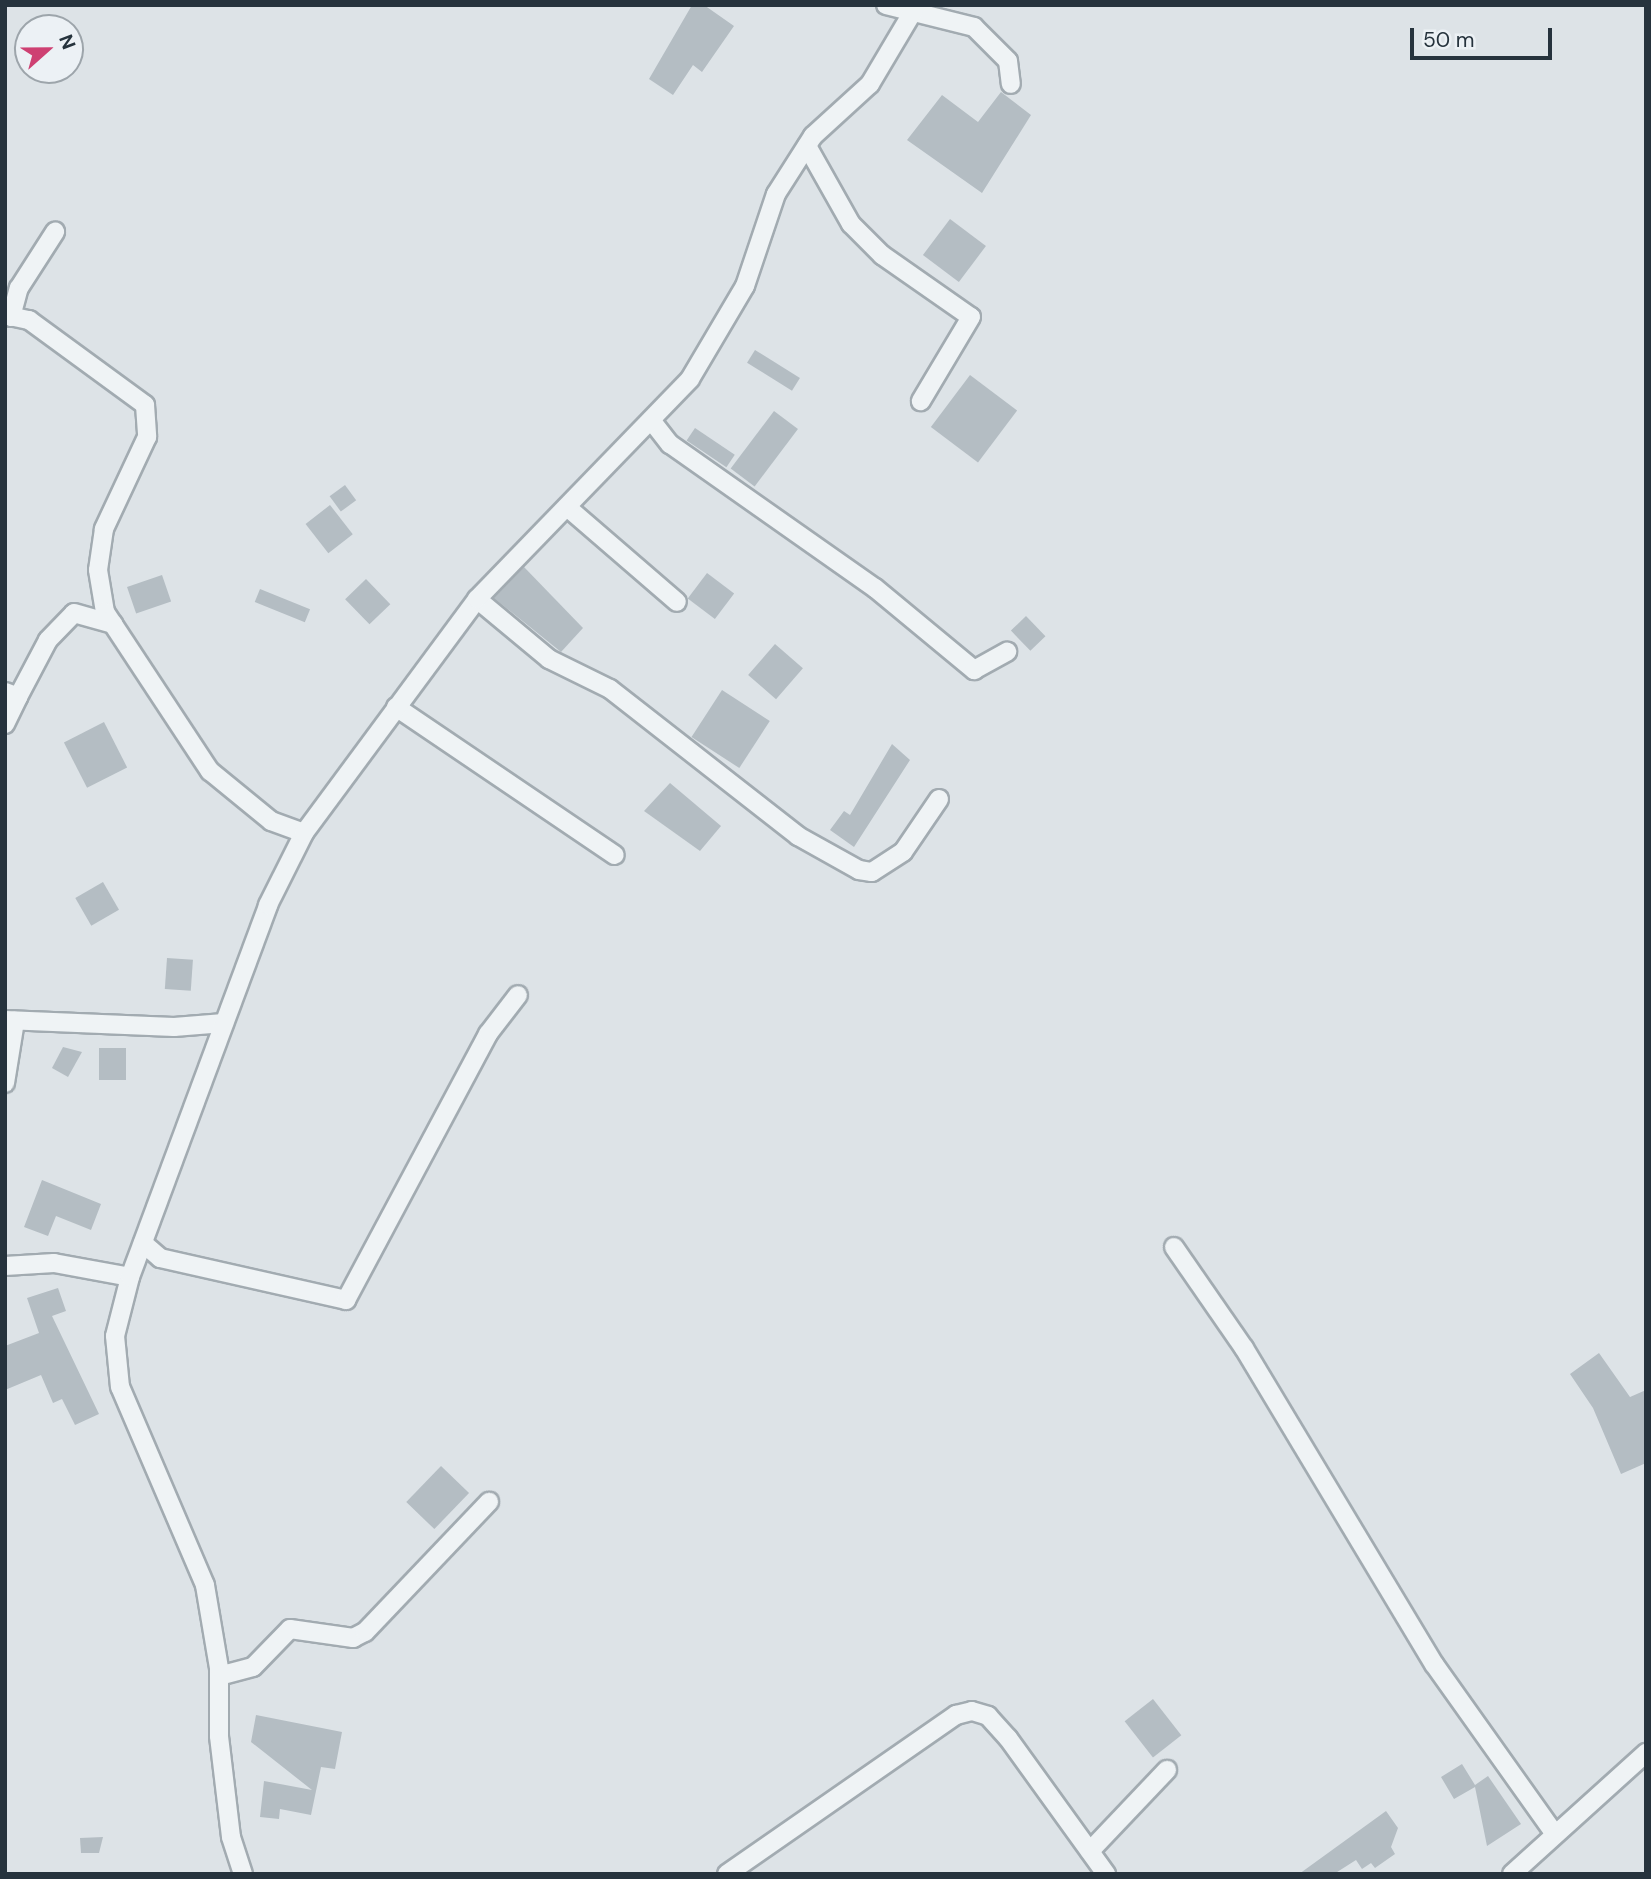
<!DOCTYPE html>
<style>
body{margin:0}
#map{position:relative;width:1651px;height:1879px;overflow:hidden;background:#dde3e7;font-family:"DM Sans",sans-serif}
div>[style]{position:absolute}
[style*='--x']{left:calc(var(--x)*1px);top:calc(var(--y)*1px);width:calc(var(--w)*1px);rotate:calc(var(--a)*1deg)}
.building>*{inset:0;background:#b4bdc3;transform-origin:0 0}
.roads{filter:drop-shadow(2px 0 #a2abb1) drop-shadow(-2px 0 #a2abb1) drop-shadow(0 2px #a2abb1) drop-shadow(0 -2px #a2abb1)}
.street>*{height:18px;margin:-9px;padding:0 9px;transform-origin:9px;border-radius:9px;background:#eff3f5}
span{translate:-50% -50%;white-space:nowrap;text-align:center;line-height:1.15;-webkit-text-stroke:7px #ecf1f5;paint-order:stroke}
.frame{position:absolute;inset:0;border:7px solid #26333d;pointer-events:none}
.north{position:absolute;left:14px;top:14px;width:70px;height:70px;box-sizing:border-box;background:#ecf1f5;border:2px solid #9da5ab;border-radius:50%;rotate:69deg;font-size:19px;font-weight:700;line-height:28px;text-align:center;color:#26333d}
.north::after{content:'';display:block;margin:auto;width:24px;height:32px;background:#ce4072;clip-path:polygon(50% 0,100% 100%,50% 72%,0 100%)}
.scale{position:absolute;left:1410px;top:28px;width:142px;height:32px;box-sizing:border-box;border:4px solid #26333d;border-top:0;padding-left:9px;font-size:21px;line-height:24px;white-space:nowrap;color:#26333d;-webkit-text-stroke:5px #ecf1f5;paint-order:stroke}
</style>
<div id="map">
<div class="building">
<i style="clip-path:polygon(692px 5px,704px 5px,734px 26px,702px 72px,693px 65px,673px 95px,649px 79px)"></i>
<i style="clip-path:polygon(1001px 92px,1031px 115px,982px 193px,907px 140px,942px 95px,978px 122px)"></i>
<i style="left:950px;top:219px;width:45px;height:45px;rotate:37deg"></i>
<i style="left:755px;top:350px;width:53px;height:15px;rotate:32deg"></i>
<i style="left:970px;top:375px;width:59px;height:65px;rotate:37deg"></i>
<i style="left:774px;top:411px;width:30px;height:72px;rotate:37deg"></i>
<i style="left:695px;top:428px;width:48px;height:15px;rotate:34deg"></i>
<i style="left:345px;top:485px;width:19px;height:19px;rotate:54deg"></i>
<i style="left:330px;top:505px;width:37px;height:31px;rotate:52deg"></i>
<i style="clip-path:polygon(524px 567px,583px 628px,561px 652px,494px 598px)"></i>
<i style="left:707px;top:573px;width:34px;height:32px;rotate:37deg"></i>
<i style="left:162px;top:575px;width:28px;height:37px;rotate:71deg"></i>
<i style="left:366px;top:579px;width:35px;height:29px;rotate:46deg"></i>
<i style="left:260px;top:589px;width:54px;height:14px;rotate:22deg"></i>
<i style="left:1026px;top:616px;width:28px;height:21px;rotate:46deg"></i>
<i style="left:775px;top:644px;width:37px;height:41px;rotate:41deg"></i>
<i style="left:722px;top:690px;width:57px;height:56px;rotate:33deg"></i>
<i style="left:104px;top:722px;width:51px;height:45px;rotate:63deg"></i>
<i style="clip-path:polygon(892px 744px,910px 760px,854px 847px,830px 830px,844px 811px,850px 815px)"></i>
<i style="clip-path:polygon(670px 783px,721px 826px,700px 851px,644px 811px)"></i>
<i style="left:103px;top:882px;width:32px;height:32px;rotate:60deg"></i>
<i style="left:167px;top:958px;width:26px;height:31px;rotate:4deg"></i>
<i style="clip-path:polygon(63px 1047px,82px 1052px,68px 1077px,52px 1068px)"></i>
<i style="left:99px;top:1048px;width:27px;height:32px"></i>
<i style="clip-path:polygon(42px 1180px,101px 1204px,91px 1230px,56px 1216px,48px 1236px,24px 1227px)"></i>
<i style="clip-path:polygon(58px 1288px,66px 1311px,52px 1316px,99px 1414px,75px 1425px,62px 1399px,53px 1403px,41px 1375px,5px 1390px,5px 1346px,39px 1333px,27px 1298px)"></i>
<i style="clip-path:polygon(1599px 1353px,1630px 1397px,1646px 1390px,1646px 1463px,1621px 1474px,1593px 1408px,1570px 1374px)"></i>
<i style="left:441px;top:1466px;width:39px;height:50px;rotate:44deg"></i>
<i style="left:1153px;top:1699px;width:46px;height:36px;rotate:52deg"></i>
<i style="clip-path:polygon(256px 1715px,342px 1732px,335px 1769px,321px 1767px,311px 1815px,280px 1809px,279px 1819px,260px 1817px,264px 1781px,312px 1790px,251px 1742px)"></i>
<i style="clip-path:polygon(1462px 1764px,1475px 1785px,1488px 1776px,1521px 1824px,1487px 1846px,1475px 1787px,1454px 1799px,1441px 1777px)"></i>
<i style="clip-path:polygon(1386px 1811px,1398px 1828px,1391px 1847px,1395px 1854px,1375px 1868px,1371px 1863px,1362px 1869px,1356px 1860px,1334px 1874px,1299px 1874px)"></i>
<i style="clip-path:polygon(103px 1837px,99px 1853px,81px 1853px,80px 1838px)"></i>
</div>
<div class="roads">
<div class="street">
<i style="--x:886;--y:5;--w:91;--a:14"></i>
<i style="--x:974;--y:27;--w:48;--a:45"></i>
<i style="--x:1008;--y:61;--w:23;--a:83"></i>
<i style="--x:807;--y:146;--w:90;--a:60.6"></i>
<i style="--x:851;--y:224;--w:44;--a:45"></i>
<i style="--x:882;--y:255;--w:108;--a:34.9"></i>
<i style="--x:971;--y:317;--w:98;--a:120.8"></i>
<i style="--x:5;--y:315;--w:25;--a:12"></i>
<i style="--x:29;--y:320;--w:144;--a:36.2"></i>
<i style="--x:145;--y:405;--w:32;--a:86"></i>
<i style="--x:147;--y:437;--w:102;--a:115.1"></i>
<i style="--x:104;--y:529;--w:41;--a:98.3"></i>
<i style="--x:98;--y:570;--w:43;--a:80.5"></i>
<i style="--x:105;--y:612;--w:191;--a:56.6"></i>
<i style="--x:210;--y:771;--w:79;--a:39.3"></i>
<i style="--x:271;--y:821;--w:35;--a:20"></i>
<i style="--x:11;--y:317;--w:30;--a:-75"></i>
<i style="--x:19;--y:288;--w:67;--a:-57.3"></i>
<i style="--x:651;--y:420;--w:31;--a:52"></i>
<i style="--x:670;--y:444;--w:251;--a:35.1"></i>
<i style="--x:875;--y:588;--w:129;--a:39.6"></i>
<i style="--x:974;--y:670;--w:38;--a:-29"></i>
<i style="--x:567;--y:507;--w:145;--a:40.8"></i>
<i style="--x:477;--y:599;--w:94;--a:39.8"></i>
<i style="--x:549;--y:659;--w:68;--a:26.2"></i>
<i style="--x:610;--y:689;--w:239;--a:38"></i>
<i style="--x:798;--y:836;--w:70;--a:29.1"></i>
<i style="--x:859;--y:870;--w:13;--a:9"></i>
<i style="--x:872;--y:872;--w:37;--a:-33"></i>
<i style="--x:903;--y:852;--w:64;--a:-55.8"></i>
<i style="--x:5;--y:692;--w:14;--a:21"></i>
<i style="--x:18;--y:697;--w:64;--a:-62.2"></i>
<i style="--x:48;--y:640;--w:37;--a:-46"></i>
<i style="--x:74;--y:613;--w:41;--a:15.8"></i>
<i style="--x:396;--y:707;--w:264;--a:34.1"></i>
<i style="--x:5;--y:724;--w:30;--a:-64"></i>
<i style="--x:5;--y:1020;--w:169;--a:2.4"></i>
<i style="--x:174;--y:1027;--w:50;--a:-4.6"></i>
<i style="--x:5;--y:1083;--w:63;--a:-80.8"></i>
<i style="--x:143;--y:1243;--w:23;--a:41"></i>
<i style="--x:160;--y:1258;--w:191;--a:12.7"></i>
<i style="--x:346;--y:1300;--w:302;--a:-61.9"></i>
<i style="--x:488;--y:1034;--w:49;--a:-52.4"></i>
<i style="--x:1174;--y:1247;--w:123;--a:55.3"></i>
<i style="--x:1244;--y:1348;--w:369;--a:59"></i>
<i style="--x:1434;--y:1664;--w:209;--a:54.6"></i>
<i style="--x:5;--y:1266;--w:49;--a:-3.5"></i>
<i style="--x:54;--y:1263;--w:77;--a:10.4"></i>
<i style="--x:219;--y:1676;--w:35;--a:-15"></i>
<i style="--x:253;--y:1667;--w:53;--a:-45.8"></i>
<i style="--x:290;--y:1629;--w:64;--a:8.1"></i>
<i style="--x:353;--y:1638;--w:13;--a:-27"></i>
<i style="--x:365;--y:1632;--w:180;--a:-46.4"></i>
<i style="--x:1090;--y:1851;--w:112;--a:-46.5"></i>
<i style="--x:243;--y:1874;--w:39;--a:-108"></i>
<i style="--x:231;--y:1837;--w:102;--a:-96.8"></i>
<i style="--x:219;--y:1736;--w:68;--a:-90"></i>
<i style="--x:219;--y:1668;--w:84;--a:-99.6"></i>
<i style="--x:205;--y:1585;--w:215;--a:-113.2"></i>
<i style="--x:120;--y:1387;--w:51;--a:-95.6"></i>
<i style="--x:115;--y:1336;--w:61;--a:-75.7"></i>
<i style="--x:130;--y:1277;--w:397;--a:-69.6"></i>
<i style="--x:268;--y:905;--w:80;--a:-63.4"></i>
<i style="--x:304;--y:833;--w:291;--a:-53.5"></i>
<i style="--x:477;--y:599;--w:306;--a:-45.9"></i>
<i style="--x:690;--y:379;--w:108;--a:-59.4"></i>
<i style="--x:745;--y:286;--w:97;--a:-71.4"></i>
<i style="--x:776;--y:194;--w:69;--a:-57.5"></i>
<i style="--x:813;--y:136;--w:77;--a:-42.4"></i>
<i style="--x:870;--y:84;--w:92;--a:-59.3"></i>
<i style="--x:727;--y:1874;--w:279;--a:-34.8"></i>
<i style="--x:956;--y:1715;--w:16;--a:-14"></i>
<i style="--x:972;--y:1711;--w:17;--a:17"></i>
<i style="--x:988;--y:1716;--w:30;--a:48"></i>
<i style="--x:1008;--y:1738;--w:168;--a:54.2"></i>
<i style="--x:1512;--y:1874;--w:181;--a:-42.1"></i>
</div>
</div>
<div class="frame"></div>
<div class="north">N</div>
<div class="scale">50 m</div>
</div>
